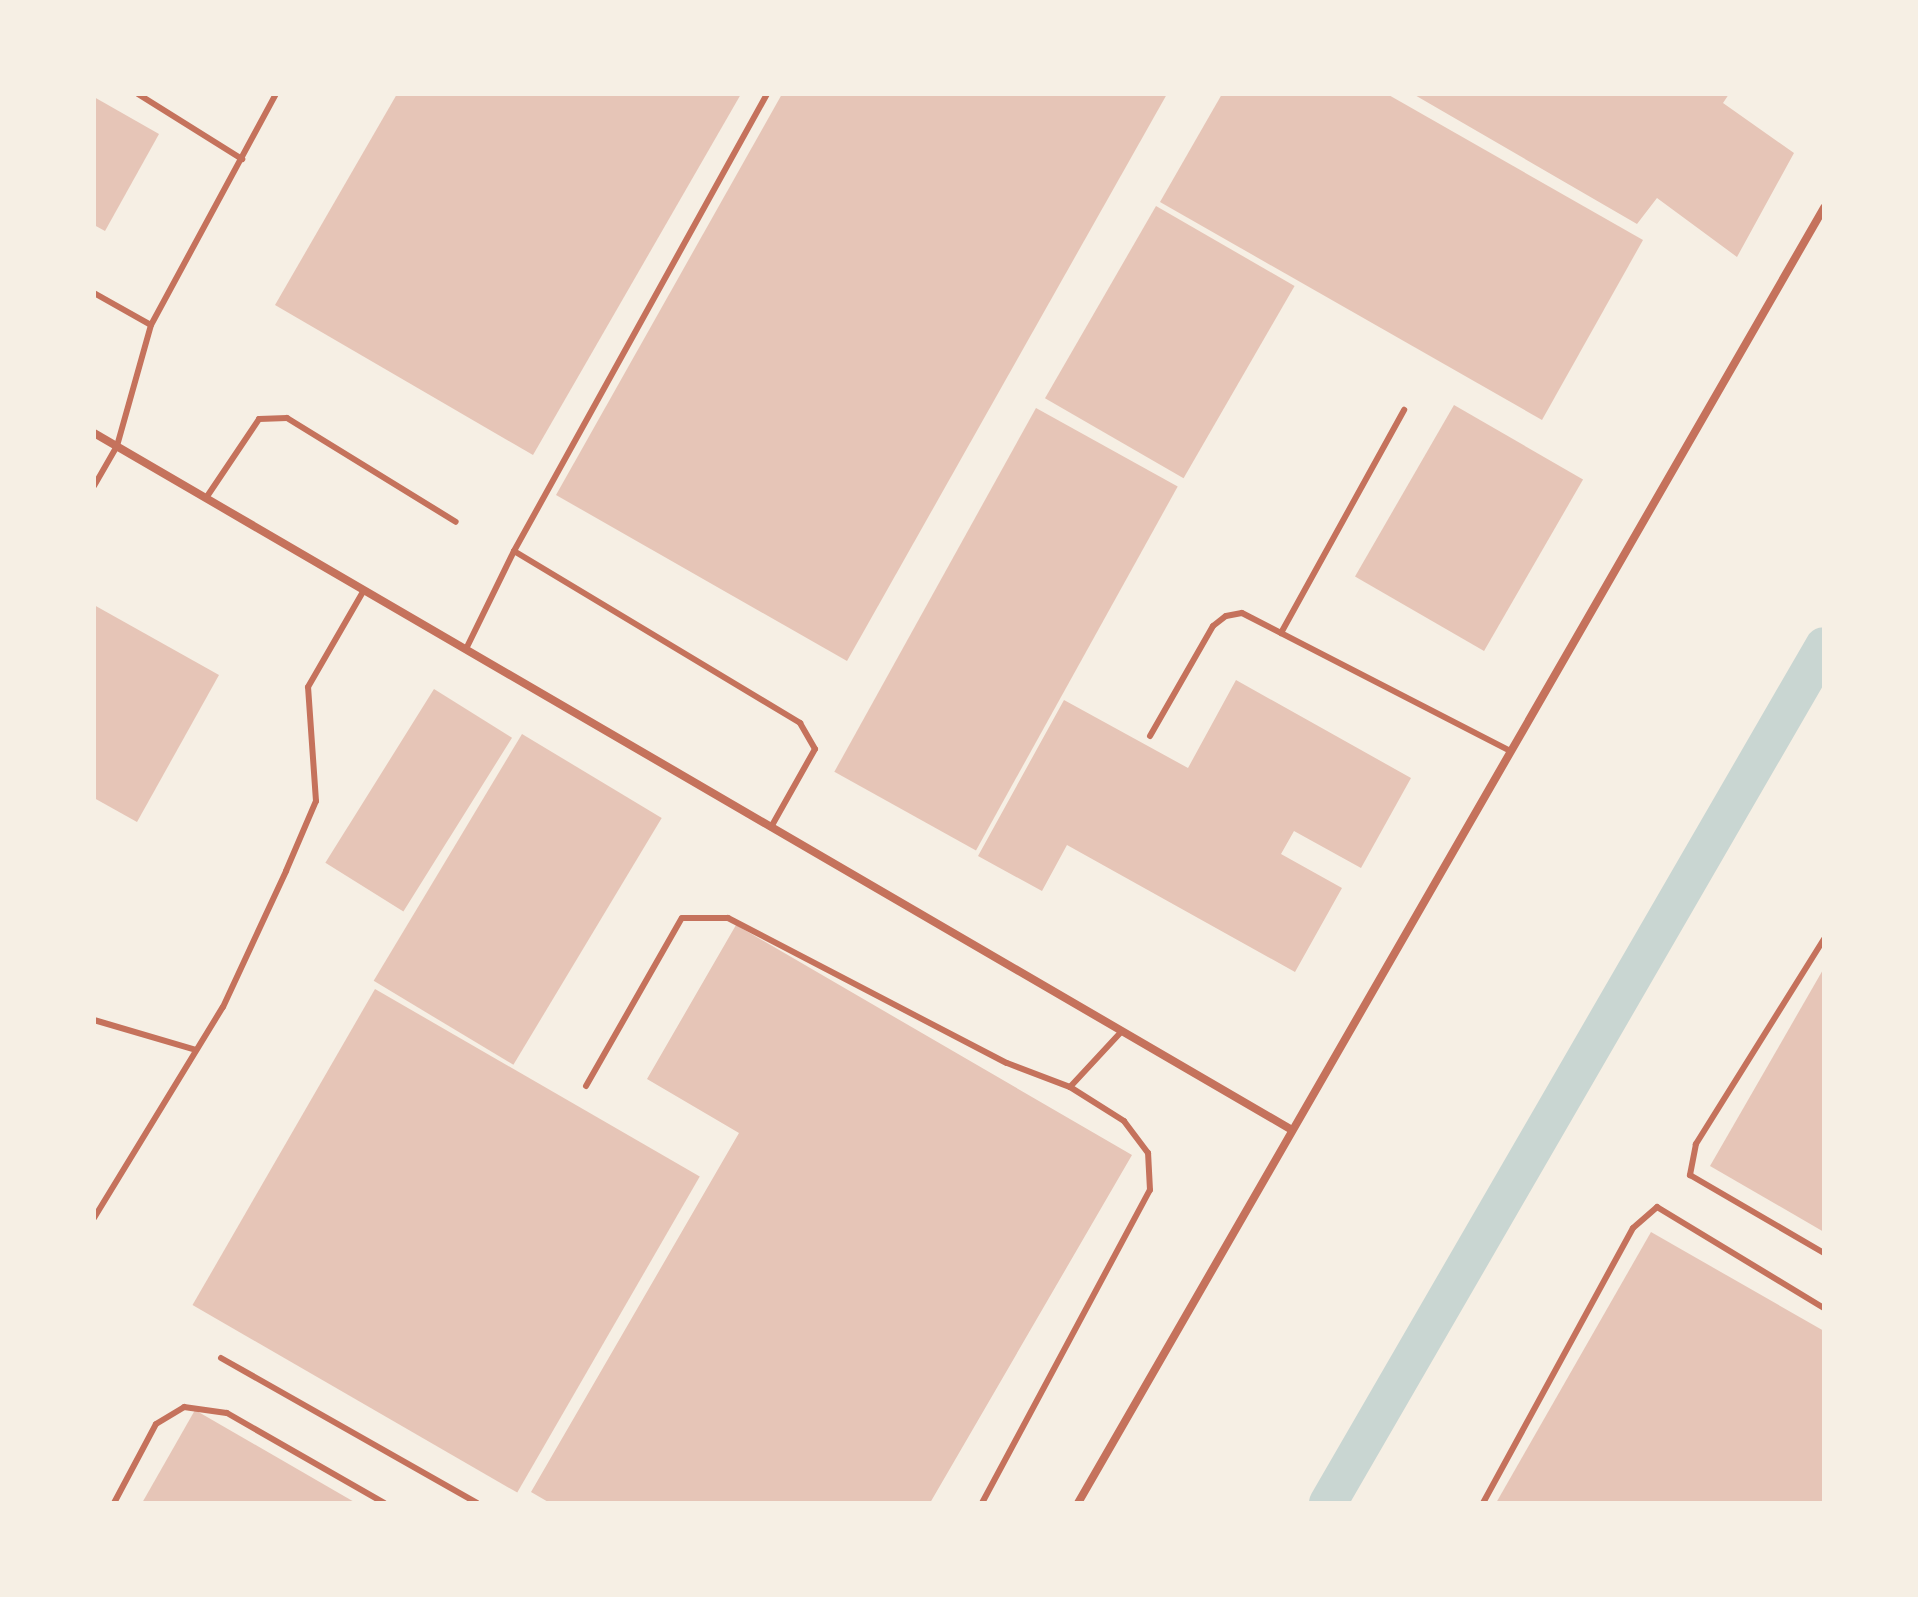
<!DOCTYPE html>
<style>
body{margin:0}
#map{position:relative;width:1918px;height:1597px;overflow:hidden;background:#f6efe4;font-family:"PT Serif",serif}
div>[style]{position:absolute}
[style*='--x']{left:calc(var(--x)*1px);top:calc(var(--y)*1px);width:calc(var(--w)*1px);rotate:calc(var(--a)*1deg)}
.canal>*{height:38px;margin:-19px;padding:0 19px;transform-origin:19px;border-radius:19px;background:#c9d6d2}
.building>*{inset:0;background:#e6c5b7;transform-origin:0 0}
.service>*{height:6px;margin:-3px;padding:0 3px;transform-origin:3px;border-radius:3px;background:#c5725c}
.minor>*{height:8px;margin:-4px;padding:0 4px;transform-origin:4px;border-radius:4px;background:#c5725c}
span{translate:-50% -50%;white-space:nowrap;text-align:center;line-height:1.15;-webkit-text-stroke:8px #f6efe4;paint-order:stroke}
.frame{position:absolute;inset:0;border:96px solid #f6efe4;pointer-events:none}
</style>
<div id="map">
<div class="canal">
<i style="--x:1328;--y:1503;--w:990;--a:-59.94"></i>
</div>
<div class="building">
<i style="clip-path:polygon(397px 94px,741px 94px,533px 455px,275px 305px)"></i>
<i style="clip-path:polygon(782px 94px,1167px 94px,847px 661px,556px 495px)"></i>
<i style="clip-path:polygon(1222px 94px,1387px 94px,1643px 240px,1542px 420px,1160px 202px)"></i>
<i style="clip-path:polygon(1413px 94px,1729px 94px,1723px 103px,1794px 153px,1737px 257px,1657px 198px,1637px 224px)"></i>
<i style="clip-path:polygon(94px 97px,159px 134px,105px 231px,94px 225px)"></i>
<i style="left:1156px;top:206px;width:160px;height:222px;rotate:30deg"></i>
<i style="left:1454px;top:405px;width:149px;height:198px;rotate:30deg"></i>
<i style="left:1036px;top:408px;width:162px;height:416px;rotate:29deg"></i>
<i style="clip-path:polygon(94px 605px,219px 675px,137px 822px,94px 798px)"></i>
<i style="clip-path:polygon(1236px 680px,1411px 778px,1361px 868px,1294px 831px,1281px 854px,1342px 888px,1295px 972px,1067px 845px,1042px 891px,978px 856px,1064px 700px,1188px 768px)"></i>
<i style="left:434px;top:689px;width:92px;height:205px;rotate:32deg"></i>
<i style="left:522px;top:734px;width:163px;height:288px;rotate:31deg"></i>
<i style="clip-path:polygon(736px 925px,1132px 1155px,930px 1503px,550px 1503px,531px 1492px,739px 1133px,647px 1079px)"></i>
<i style="clip-path:polygon(1824px 968px,1824px 1232px,1710px 1166px)"></i>
<i style="left:375px;top:989px;width:375px;height:365px;rotate:30deg"></i>
<i style="clip-path:polygon(1651px 1232px,1824px 1331px,1824px 1503px,1496px 1503px)"></i>
<i style="clip-path:polygon(195px 1410px,356px 1503px,142px 1503px)"></i>
</div>
<div class="service">
<i style="--x:138;--y:94;--w:123;--a:32"></i>
<i style="--x:94;--y:293;--w:65;--a:29.3"></i>
<i style="--x:151;--y:325;--w:126;--a:105.7"></i>
<i style="--x:117;--y:446;--w:46;--a:119.9"></i>
<i style="--x:151;--y:325;--w:263;--a:-61.6"></i>
<i style="--x:206;--y:498;--w:95;--a:-56.1"></i>
<i style="--x:259;--y:419;--w:28;--a:-2"></i>
<i style="--x:287;--y:418;--w:198;--a:31.6"></i>
<i style="--x:514;--y:551;--w:334;--a:31"></i>
<i style="--x:800;--y:723;--w:30;--a:60"></i>
<i style="--x:815;--y:749;--w:90;--a:119.4"></i>
<i style="--x:1281;--y:633;--w:255;--a:-61.1"></i>
<i style="--x:466;--y:649;--w:109;--a:-63.9"></i>
<i style="--x:514;--y:551;--w:522;--a:-61.03"></i>
<i style="--x:1150;--y:736;--w:127;--a:-60.2"></i>
<i style="--x:1213;--y:626;--w:16;--a:-38"></i>
<i style="--x:1226;--y:616;--w:16;--a:-11"></i>
<i style="--x:1242;--y:613;--w:302;--a:27.2"></i>
<i style="--x:1824;--y:939;--w:242;--a:122"></i>
<i style="--x:1696;--y:1144;--w:32;--a:101"></i>
<i style="--x:1690;--y:1175;--w:155;--a:30.2"></i>
<i style="--x:94;--y:1020;--w:106;--a:16.4"></i>
<i style="--x:586;--y:1086;--w:193;--a:-60.3"></i>
<i style="--x:682;--y:918;--w:46;--a:0"></i>
<i style="--x:728;--y:918;--w:314;--a:27.5"></i>
<i style="--x:1007;--y:1063;--w:67;--a:20.9"></i>
<i style="--x:1070;--y:1087;--w:76;--a:-47.1"></i>
<i style="--x:94;--y:1218;--w:247;--a:-58.6"></i>
<i style="--x:223;--y:1007;--w:150;--a:-65.1"></i>
<i style="--x:286;--y:871;--w:76;--a:-66.8"></i>
<i style="--x:316;--y:801;--w:114;--a:-94"></i>
<i style="--x:308;--y:687;--w:112;--a:-60"></i>
<i style="--x:221;--y:1358;--w:294;--a:29.5"></i>
<i style="--x:114;--y:1503;--w:89;--a:-62"></i>
<i style="--x:156;--y:1424;--w:33;--a:-31"></i>
<i style="--x:184;--y:1407;--w:43;--a:7.9"></i>
<i style="--x:227;--y:1413;--w:181;--a:29.8"></i>
<i style="--x:982;--y:1503;--w:355;--a:-61.8"></i>
<i style="--x:1150;--y:1190;--w:37;--a:-93"></i>
<i style="--x:1148;--y:1153;--w:40;--a:-127"></i>
<i style="--x:1124;--y:1121;--w:64;--a:-147.8"></i>
<i style="--x:1483;--y:1503;--w:313;--a:-61.4"></i>
<i style="--x:1633;--y:1228;--w:32;--a:-41"></i>
<i style="--x:1657;--y:1207;--w:195;--a:31.2"></i>
</div>
<div class="minor">
<i style="--x:94;--y:433;--w:1386;--a:30.19"></i>
<i style="--x:1078;--y:1503;--w:1495;--a:-60.06"></i>
</div>
<div class="frame"></div>
</div>
